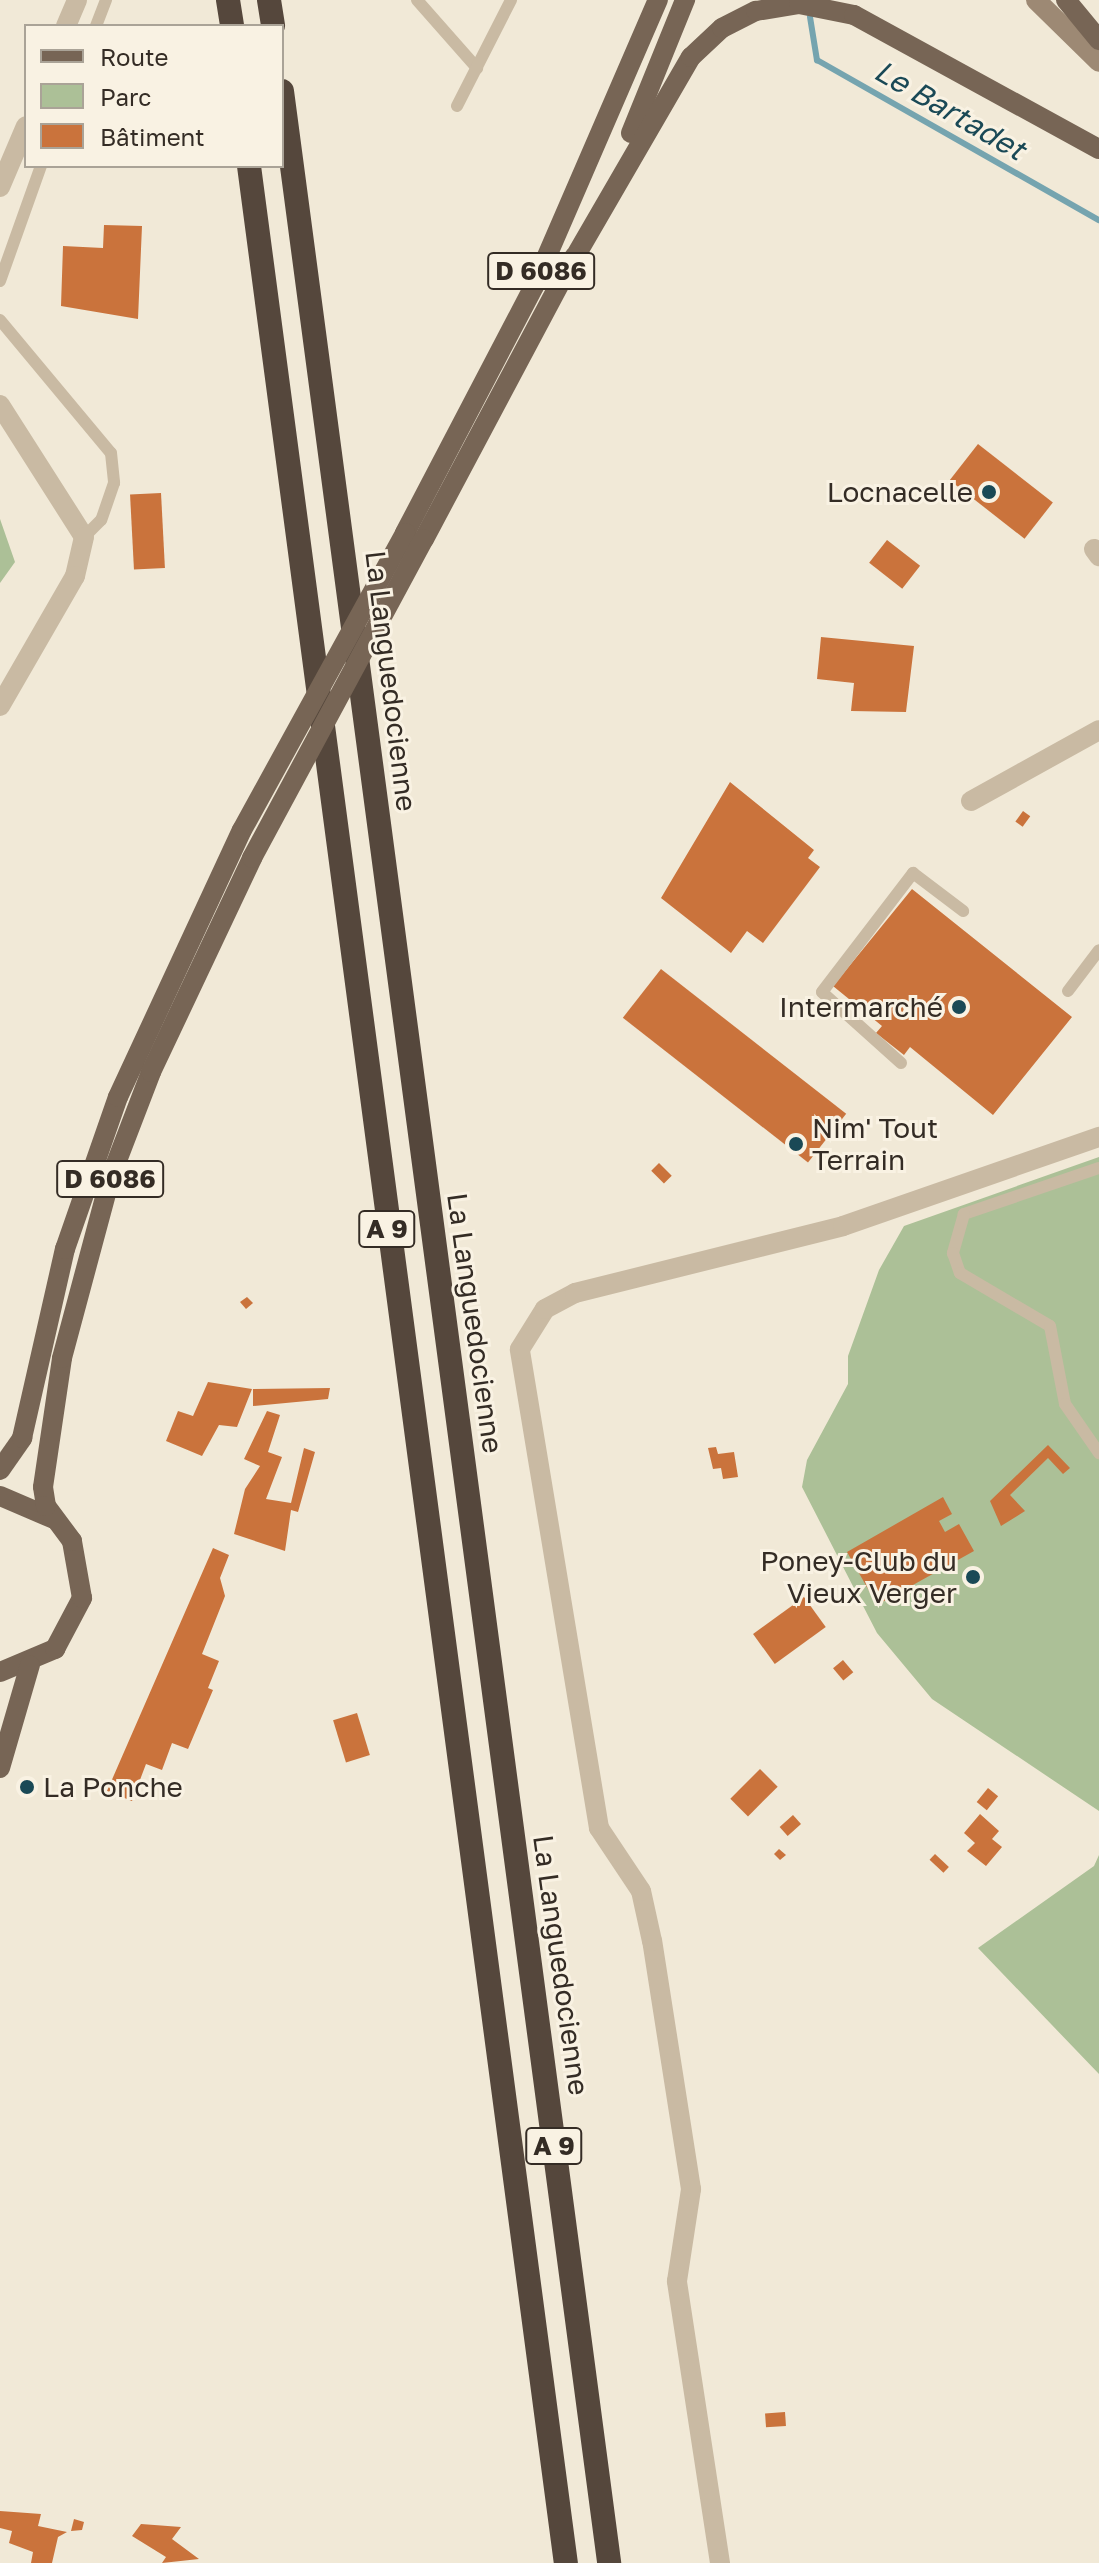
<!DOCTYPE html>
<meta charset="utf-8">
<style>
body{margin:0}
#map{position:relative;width:1099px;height:2563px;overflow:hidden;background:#f1e9d7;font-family:"Golos Text",sans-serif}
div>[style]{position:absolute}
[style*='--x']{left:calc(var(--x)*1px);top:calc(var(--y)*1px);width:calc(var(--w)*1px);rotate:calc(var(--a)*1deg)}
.green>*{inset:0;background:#acc097}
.stream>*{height:6px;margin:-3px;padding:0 3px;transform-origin:3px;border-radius:3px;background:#75a4af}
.building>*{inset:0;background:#ca733c;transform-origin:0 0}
.lane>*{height:12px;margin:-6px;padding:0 6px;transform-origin:6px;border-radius:6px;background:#c9baa3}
.street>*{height:20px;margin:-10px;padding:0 10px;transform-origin:10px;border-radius:10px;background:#c9baa3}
.secondary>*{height:20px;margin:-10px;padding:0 10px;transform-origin:10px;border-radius:10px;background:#9d8974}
.primary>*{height:20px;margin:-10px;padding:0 10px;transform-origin:10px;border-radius:10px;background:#776555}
.highway>*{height:24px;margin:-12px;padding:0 12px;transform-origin:12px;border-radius:12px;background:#55473c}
.primary-bridge>*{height:20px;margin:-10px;padding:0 10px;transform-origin:10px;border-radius:10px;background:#776555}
.dots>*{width:22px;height:22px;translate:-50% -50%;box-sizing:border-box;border:4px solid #f9f2e3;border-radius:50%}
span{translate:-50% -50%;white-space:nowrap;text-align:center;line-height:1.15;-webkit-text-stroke:6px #f9f2e3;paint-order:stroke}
.shield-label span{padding:2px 6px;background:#f9f2e3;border:2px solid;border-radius:6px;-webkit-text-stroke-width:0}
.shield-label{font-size:26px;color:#342c25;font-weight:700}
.poi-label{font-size:28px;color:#342c25}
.right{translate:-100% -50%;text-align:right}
.left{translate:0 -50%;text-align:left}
.street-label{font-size:28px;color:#342c25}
.water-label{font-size:30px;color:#1a4956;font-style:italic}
.legend{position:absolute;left:24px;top:24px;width:260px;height:144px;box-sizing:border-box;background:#f9f2e3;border:2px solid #aaa397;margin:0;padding:10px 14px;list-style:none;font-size:24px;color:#342c25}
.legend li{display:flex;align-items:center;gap:16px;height:40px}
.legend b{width:40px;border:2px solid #aaa397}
</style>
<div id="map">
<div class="green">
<i style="clip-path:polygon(0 519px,15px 562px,0 583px)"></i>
<i style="clip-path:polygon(1099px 1157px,1099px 1811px,932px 1699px,877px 1633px,802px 1487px,807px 1460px,848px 1384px,848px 1356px,879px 1270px,904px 1226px)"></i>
<i style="clip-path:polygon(1099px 1855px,1099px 2074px,978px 1948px,1094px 1866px)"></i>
</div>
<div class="stream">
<i style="--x:810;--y:17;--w:44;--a:80.8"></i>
<i style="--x:817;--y:60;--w:324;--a:29.6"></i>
</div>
<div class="building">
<i style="clip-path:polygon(104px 225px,142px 226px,138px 319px,61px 306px,63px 246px,103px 248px)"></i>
<i style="left:978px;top:444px;width:95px;height:46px;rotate:38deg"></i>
<i style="left:161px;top:493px;width:75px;height:31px;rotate:87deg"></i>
<i style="left:887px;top:540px;width:42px;height:29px;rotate:38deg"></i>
<i style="clip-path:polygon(821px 637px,914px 646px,906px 712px,851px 711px,854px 683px,817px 679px)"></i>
<i style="clip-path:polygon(730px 782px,814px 850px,808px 858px,820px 867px,763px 943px,747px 931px,731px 953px,661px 898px)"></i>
<i style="left:1023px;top:811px;width:9px;height:13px;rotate:36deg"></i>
<i style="clip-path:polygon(912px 889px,1072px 1017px,993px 1115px,910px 1047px,904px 1055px,876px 1033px,882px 1026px,833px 986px)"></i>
<i style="left:661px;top:969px;width:235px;height:62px;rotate:38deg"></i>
<i style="left:659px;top:1163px;width:18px;height:11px;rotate:45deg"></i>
<i style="clip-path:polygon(247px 1297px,253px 1303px,246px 1309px,240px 1302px)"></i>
<i style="clip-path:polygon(208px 1382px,252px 1389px,237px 1427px,219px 1425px,202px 1456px,166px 1441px,178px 1411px,193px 1416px)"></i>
<i style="clip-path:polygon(330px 1388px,328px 1399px,253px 1406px,253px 1389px)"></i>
<i style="clip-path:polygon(267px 1411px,280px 1415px,268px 1452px,282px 1457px,266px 1499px,291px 1503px,304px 1448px,315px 1452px,298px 1512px,291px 1510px,285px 1551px,234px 1534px,245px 1489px,260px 1466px,244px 1459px)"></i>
<i style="clip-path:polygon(1048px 1445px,1070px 1468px,1063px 1474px,1048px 1458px,1010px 1495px,1025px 1511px,1001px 1526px,990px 1501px)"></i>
<i style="clip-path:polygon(716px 1447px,718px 1454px,734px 1452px,738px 1477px,723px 1479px,721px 1468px,713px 1469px,708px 1448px)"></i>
<i style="clip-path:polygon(943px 1497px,952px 1514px,939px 1521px,945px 1532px,959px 1524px,974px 1551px,877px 1605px,847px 1552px)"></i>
<i style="clip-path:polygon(213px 1548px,229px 1555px,220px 1578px,225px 1596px,202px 1654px,219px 1661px,208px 1688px,213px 1690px,188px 1749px,172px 1743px,162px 1770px,146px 1764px,132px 1801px,107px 1791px)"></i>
<i style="left:804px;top:1597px;width:37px;height:63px;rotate:54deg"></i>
<i style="left:843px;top:1660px;width:16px;height:13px;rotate:50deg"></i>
<i style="left:357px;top:1713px;width:44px;height:25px;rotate:73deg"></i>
<i style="left:760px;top:1769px;width:25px;height:42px;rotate:45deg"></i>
<i style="left:988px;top:1788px;width:13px;height:18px;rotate:39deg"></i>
<i style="clip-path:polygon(980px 1814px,999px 1831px,992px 1839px,1002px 1847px,986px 1866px,967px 1851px,975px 1843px,964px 1833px)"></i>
<i style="left:793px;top:1815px;width:12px;height:18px;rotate:48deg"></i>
<i style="clip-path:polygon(779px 1849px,786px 1855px,780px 1860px,774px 1854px)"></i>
<i style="left:935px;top:1854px;width:19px;height:8px;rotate:43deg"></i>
<i style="left:785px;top:2412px;width:14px;height:20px;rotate:86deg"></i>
<i style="clip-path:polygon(0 2511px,41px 2514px,38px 2526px,67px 2532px,58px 2537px,52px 2563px,31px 2563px,33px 2552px,9px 2543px,12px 2531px,0 2528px)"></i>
<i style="clip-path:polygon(74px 2519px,84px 2522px,82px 2530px,71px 2531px)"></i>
<i style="clip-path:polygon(141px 2524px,181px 2527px,172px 2539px,199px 2559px,162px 2563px,166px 2557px,132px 2536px)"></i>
</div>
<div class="lane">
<i style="--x:417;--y:0;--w:91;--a:48.6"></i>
<i style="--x:96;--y:26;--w:28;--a:-69"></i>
<i style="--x:457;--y:106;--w:119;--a:-63"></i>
<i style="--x:0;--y:281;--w:122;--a:-70.4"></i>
<i style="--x:0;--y:320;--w:173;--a:50.2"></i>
<i style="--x:111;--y:453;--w:30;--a:84"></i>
<i style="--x:114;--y:483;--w:39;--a:109"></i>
<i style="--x:101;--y:520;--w:24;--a:135"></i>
<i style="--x:1068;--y:991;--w:51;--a:-52.9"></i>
<i style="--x:901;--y:1063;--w:106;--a:-138.1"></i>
<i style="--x:822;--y:992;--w:150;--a:-52.6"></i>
<i style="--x:913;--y:873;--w:63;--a:37.2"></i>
<i style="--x:1099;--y:1168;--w:143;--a:161.2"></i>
<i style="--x:964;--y:1214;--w:41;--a:105.8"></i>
<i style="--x:953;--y:1253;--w:21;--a:71"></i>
<i style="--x:960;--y:1273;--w:104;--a:30.5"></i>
<i style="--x:1050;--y:1326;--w:79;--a:79.1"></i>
<i style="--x:1065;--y:1404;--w:60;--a:55.2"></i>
</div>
<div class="street">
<i style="--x:66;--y:26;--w:28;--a:-67"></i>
<i style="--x:0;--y:187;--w:66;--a:-66.9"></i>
<i style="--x:0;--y:405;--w:156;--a:57.5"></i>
<i style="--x:84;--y:537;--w:40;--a:103"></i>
<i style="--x:75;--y:576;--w:150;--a:120"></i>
<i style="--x:1094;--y:549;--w:9;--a:54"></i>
<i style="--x:971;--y:801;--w:146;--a:-29"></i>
<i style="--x:720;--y:2563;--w:285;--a:-98.7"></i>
<i style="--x:677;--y:2281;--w:93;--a:-81.3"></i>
<i style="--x:691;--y:2189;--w:251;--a:-98.9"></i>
<i style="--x:652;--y:1941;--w:51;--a:-102.4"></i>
<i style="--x:641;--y:1891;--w:76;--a:-123.7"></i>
<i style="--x:599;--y:1828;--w:485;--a:-99.4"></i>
<i style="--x:520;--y:1349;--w:47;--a:-58"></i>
<i style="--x:545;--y:1309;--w:34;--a:-28"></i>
<i style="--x:575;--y:1293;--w:276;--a:-14"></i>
<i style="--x:843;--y:1226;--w:271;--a:-19.2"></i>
</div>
<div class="secondary">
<i style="--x:1036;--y:0;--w:88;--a:44.5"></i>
</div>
<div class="primary">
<i style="--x:1066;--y:0;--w:52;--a:50.5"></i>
<i style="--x:631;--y:133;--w:144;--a:-67.9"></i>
<i style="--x:568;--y:269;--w:245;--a:-59.9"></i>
<i style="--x:691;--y:57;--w:42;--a:-43.1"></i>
<i style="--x:722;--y:28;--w:38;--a:-27"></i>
<i style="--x:756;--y:11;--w:44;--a:-9.2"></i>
<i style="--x:799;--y:4;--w:56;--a:11.3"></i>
<i style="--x:854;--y:15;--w:279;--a:28.7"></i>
<i style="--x:405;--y:533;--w:279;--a:-62.4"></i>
<i style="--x:534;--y:286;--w:312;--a:-66.6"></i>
<i style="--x:424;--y:539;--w:319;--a:-62"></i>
<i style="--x:0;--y:1470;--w:39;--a:-55"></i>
<i style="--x:22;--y:1438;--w:194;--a:-77.2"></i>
<i style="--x:65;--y:1249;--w:161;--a:-70.8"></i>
<i style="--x:118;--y:1097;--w:294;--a:-65.1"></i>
<i style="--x:0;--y:1496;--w:59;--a:23.1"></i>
<i style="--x:0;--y:1672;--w:60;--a:-22.7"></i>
<i style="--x:55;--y:1649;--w:58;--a:-62.1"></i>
<i style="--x:82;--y:1598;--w:58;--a:-100"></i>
<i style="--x:72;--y:1541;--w:44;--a:-126.6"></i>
<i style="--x:46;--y:1506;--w:19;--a:-99"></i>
<i style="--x:43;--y:1487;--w:130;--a:-81.6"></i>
<i style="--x:62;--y:1358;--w:185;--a:-75"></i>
<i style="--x:110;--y:1179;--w:115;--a:-69"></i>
<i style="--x:151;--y:1072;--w:237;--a:-64.7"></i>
<i style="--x:0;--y:1768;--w:107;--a:-73.8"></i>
</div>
<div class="highway">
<i style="--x:228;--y:0;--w:26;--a:81"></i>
<i style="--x:269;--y:0;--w:26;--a:81"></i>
<i style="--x:282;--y:91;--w:2494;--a:82.46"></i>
<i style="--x:249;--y:166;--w:2418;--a:82.47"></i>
</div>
<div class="primary-bridge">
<i style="--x:242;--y:830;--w:339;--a:-61.2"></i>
<i style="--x:252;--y:858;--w:362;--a:-61.7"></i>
</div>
<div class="dots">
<i style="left:989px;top:492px;background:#1a4956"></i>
<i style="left:959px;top:1007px;background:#1a4956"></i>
<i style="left:796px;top:1144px;background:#1a4956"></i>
<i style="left:973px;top:1577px;background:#1a4956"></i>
<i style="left:27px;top:1787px;background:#1a4956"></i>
</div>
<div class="shield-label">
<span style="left:541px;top:271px">D 6086</span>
<span style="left:110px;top:1179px">D 6086</span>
<span style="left:387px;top:1229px">A 9</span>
<span style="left:554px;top:2146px">A 9</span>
</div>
<div class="poi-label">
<span class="right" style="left:973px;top:492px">Locnacelle</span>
<span class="right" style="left:943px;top:1007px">Intermarché</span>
<span class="left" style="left:812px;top:1144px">Nim' Tout<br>Terrain</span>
<span class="right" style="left:957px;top:1577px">Poney-Club du<br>Vieux Verger</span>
<span class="left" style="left:43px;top:1787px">La Ponche</span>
</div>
<div class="street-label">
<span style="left:391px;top:681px;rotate:83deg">La Languedocienne</span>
<span style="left:475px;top:1323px;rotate:82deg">La Languedocienne</span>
<span style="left:561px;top:1965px;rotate:82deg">La Languedocienne</span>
</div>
<div class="water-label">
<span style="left:950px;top:110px;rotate:30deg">Le Bartadet</span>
</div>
<ul class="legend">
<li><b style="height:10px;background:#776555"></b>Route</li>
<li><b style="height:22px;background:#acc097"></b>Parc</li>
<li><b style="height:22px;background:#ca733c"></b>Bâtiment</li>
</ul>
</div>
